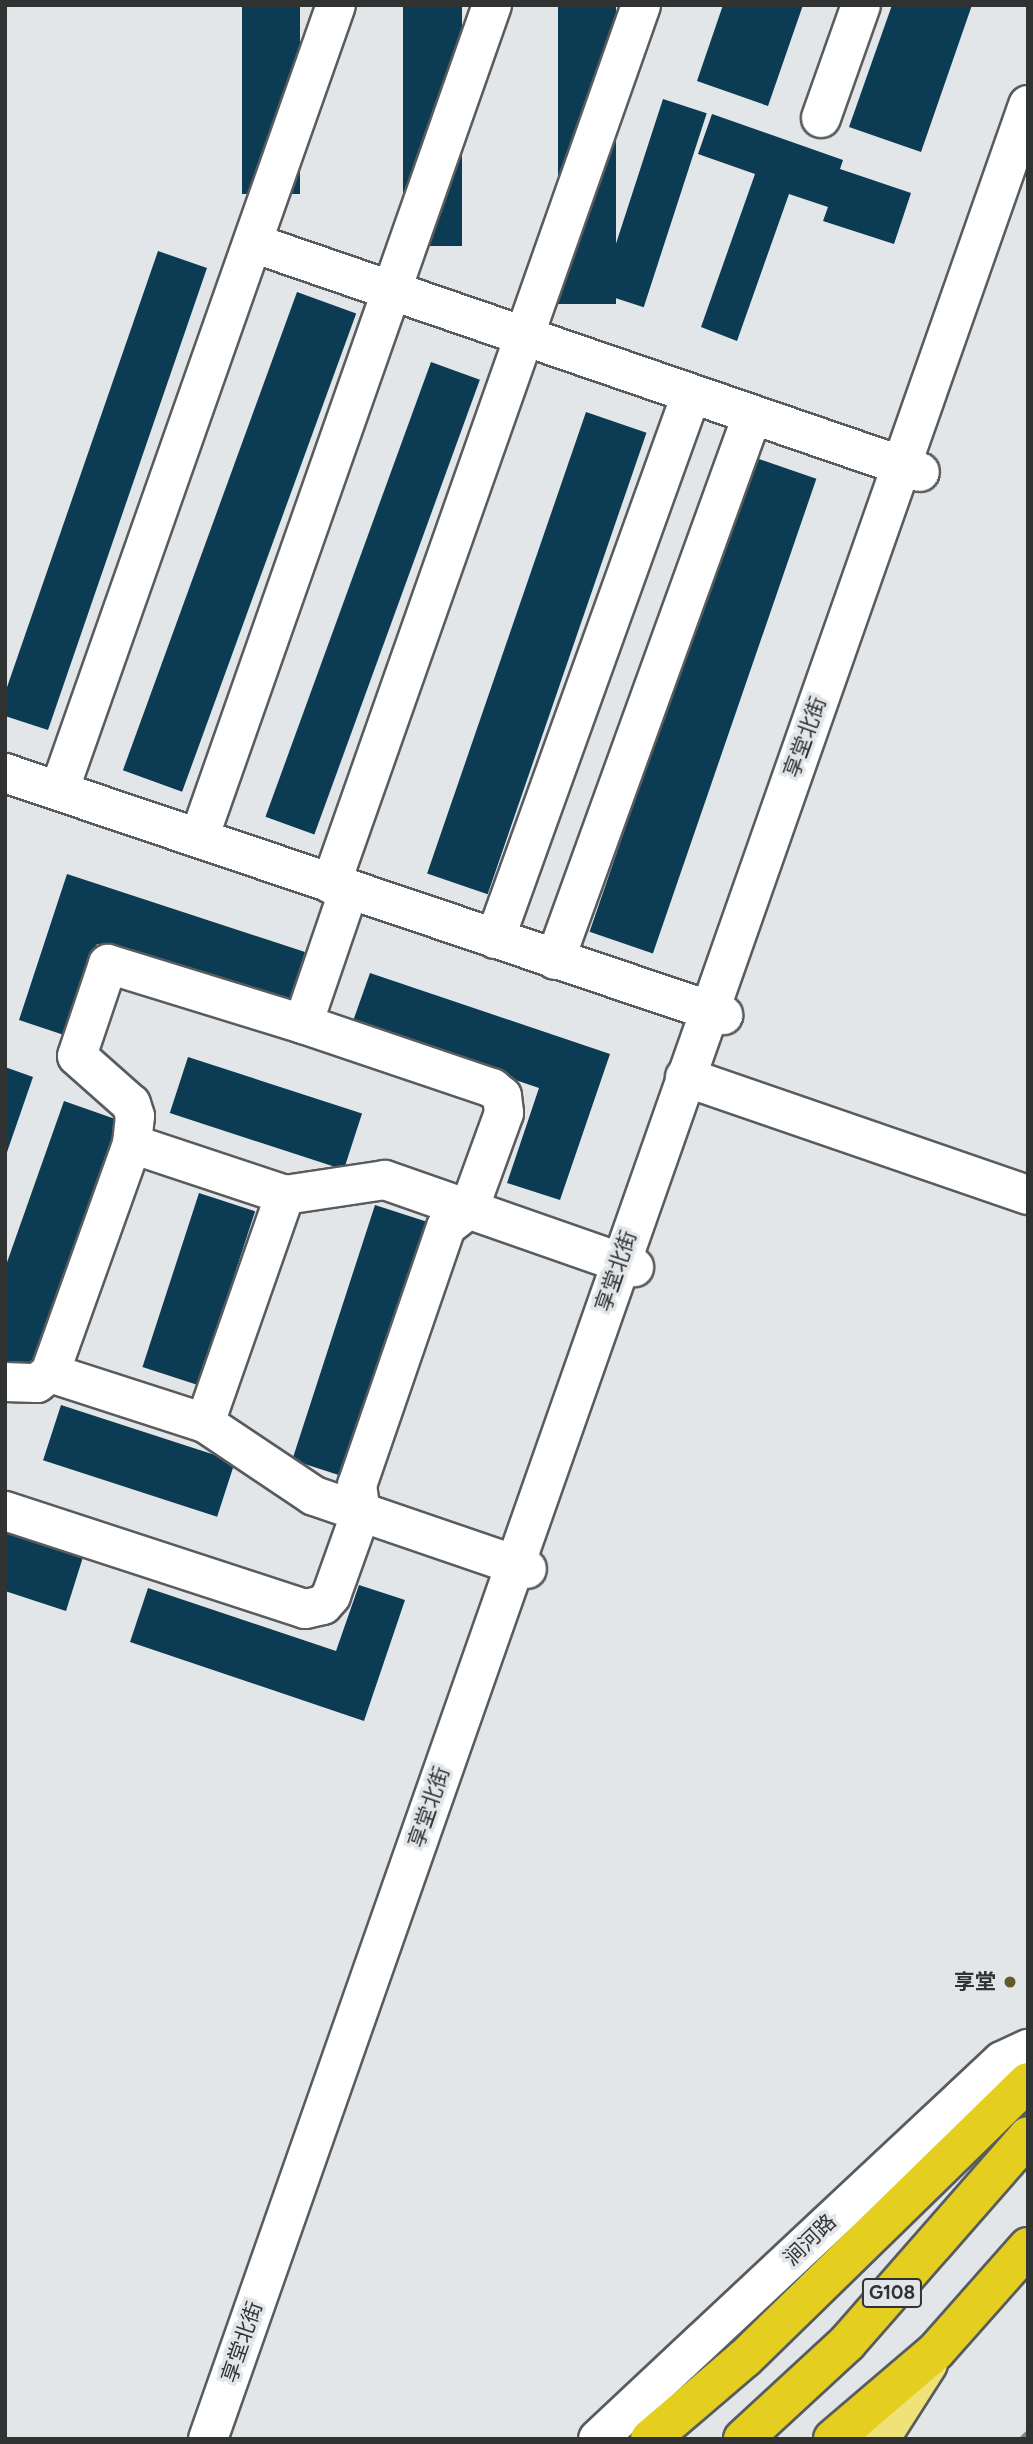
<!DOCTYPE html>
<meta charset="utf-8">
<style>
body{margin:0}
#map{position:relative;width:1033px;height:2444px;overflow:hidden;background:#e2e6e8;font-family:Figtree,"Noto Sans SC",sans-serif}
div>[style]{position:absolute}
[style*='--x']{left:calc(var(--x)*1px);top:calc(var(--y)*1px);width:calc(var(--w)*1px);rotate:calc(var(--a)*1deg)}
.building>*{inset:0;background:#0b3c53;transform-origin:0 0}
.roads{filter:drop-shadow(2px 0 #595c5e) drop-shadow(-2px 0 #595c5e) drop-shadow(0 2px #595c5e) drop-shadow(0 -2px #595c5e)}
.minor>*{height:38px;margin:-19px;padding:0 19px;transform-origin:19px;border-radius:19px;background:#fff}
.major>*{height:38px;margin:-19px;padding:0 19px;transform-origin:19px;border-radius:19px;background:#efe279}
.highway>*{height:38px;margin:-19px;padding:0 19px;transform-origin:19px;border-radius:19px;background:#e4cf20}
.rail>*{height:5px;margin-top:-2.5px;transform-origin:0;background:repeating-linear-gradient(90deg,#858889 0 9px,transparent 0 18px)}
.dots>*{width:19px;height:19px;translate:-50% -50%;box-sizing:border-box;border:4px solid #e2e6e8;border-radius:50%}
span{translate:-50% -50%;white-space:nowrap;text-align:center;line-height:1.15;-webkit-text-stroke:7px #e2e6e8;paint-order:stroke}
.shield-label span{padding:2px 5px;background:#e2e6e8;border:2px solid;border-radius:5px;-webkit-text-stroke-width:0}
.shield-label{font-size:19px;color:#313333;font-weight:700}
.street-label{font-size:21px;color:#313333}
.poi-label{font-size:21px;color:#313333;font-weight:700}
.right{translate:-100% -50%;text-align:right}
.frame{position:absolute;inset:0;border:7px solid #313333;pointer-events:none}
</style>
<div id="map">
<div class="building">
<i style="left:242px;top:5px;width:58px;height:189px"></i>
<i style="left:403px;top:5px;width:59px;height:241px"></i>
<i style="left:558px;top:5px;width:58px;height:299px"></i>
<i style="clip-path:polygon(723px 5px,803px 5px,768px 106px,697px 81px)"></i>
<i style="clip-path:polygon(892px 5px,972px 5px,921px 152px,849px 127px)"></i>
<i style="left:663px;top:99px;width:46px;height:204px;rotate:18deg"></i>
<i style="clip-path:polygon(712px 114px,843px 160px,840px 169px,911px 193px,894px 244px,823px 221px,828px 207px,789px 194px,737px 341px,701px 327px,755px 174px,698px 154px)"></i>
<i style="clip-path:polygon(158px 251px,207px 268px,48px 730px,5px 716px,5px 693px)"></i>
<i style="left:297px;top:292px;width:63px;height:509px;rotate:20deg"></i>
<i style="left:431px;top:362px;width:52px;height:484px;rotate:20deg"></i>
<i style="left:586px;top:412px;width:64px;height:488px;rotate:19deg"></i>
<i style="left:753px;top:457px;width:67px;height:502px;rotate:19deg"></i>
<i style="clip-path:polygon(67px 874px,305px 952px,287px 1007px,97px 944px,67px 1036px,19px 1020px)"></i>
<i style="clip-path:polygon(370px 973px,610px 1054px,560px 1200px,507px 1183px,539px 1088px,352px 1024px)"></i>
<i style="left:188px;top:1057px;width:183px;height:59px;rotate:18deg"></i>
<i style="clip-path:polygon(5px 1067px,33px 1077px,6px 1155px,5px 1155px)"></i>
<i style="clip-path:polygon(64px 1101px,118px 1120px,29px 1372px,5px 1364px,5px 1268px)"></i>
<i style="left:199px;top:1193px;width:59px;height:183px;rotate:18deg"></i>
<i style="left:375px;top:1205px;width:57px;height:268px;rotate:18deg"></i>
<i style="left:61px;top:1405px;width:183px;height:58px;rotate:18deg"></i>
<i style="clip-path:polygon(5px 1531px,83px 1557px,66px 1611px,5px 1591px)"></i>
<i style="clip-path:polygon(359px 1585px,405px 1600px,364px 1721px,130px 1642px,148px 1588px,336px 1651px)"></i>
</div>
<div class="roads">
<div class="minor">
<i style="--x:821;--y:118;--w:120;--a:-70.5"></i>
<i style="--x:253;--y:243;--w:705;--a:18.95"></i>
<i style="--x:5;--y:773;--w:758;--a:18.63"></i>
<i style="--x:59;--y:791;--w:833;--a:-70.59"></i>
<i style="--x:199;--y:838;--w:883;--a:-70.62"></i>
<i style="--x:331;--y:884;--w:932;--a:-70.57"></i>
<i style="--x:495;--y:939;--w:578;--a:-70.19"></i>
<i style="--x:555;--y:960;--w:579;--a:-70.09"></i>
<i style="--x:303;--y:1024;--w:142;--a:-71.1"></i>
<i style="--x:685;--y:1077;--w:363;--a:19"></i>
<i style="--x:132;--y:1144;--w:161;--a:18.4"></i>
<i style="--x:285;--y:1195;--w:101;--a:-8.5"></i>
<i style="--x:385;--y:1180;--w:264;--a:19.3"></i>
<i style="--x:50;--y:1373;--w:163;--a:17.9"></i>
<i style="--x:205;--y:1423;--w:131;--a:33.8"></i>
<i style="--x:314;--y:1496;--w:225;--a:18.9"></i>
<i style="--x:5;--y:1382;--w:32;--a:2"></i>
<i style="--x:37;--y:1383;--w:16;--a:-38"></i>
<i style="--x:50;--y:1373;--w:243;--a:-70.3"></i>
<i style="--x:132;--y:1144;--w:28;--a:-84"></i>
<i style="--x:135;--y:1116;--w:13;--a:-108"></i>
<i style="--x:131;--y:1104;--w:72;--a:-138.4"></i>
<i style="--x:77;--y:1056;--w:97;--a:-71.4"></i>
<i style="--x:108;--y:964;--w:204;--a:17.1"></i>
<i style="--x:303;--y:1024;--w:200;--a:18.7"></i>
<i style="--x:492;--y:1088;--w:13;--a:39"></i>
<i style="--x:502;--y:1096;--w:17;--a:83"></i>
<i style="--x:504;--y:1113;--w:102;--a:110"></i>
<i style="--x:469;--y:1209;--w:29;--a:142"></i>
<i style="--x:446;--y:1227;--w:273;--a:109"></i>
<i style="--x:357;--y:1485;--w:27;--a:82"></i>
<i style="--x:361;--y:1512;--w:89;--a:109.7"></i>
<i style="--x:331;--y:1596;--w:12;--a:132"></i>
<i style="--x:323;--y:1605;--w:18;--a:167"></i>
<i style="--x:305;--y:1609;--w:316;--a:-161.9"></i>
<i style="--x:205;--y:1423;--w:242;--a:-70.7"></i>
<i style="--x:208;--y:2439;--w:2474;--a:-70.64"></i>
<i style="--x:598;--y:2439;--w:553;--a:-43.1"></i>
<i style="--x:1002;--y:2061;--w:29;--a:-25"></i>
</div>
<div class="major">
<i style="--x:880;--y:2439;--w:89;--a:-57.4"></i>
</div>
<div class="highway">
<i style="--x:650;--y:2439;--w:125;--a:-40.5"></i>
<i style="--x:745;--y:2358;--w:395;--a:-44.3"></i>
<i style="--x:743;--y:2439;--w:142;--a:-42.7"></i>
<i style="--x:847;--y:2343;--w:275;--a:-48.8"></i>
<i style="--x:833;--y:2439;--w:135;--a:-40.5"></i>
<i style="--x:936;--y:2351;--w:139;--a:-48.5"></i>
</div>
</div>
<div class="rail">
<i style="--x:1021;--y:2439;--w:10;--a:-45"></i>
</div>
<div class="dots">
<i style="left:1010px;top:1982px;background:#625b28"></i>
</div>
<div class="shield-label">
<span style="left:892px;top:2293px">G108</span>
</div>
<div class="street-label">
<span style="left:805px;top:737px;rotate:-70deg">享堂北街</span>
<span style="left:616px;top:1271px;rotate:-71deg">享堂北街</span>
<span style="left:429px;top:1807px;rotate:-71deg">享堂北街</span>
<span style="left:810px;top:2240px;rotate:-44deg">涧河路</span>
<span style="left:242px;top:2342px;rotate:-71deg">享堂北街</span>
</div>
<div class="poi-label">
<span class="right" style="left:996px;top:1982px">享堂</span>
</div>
<div class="frame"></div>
</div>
